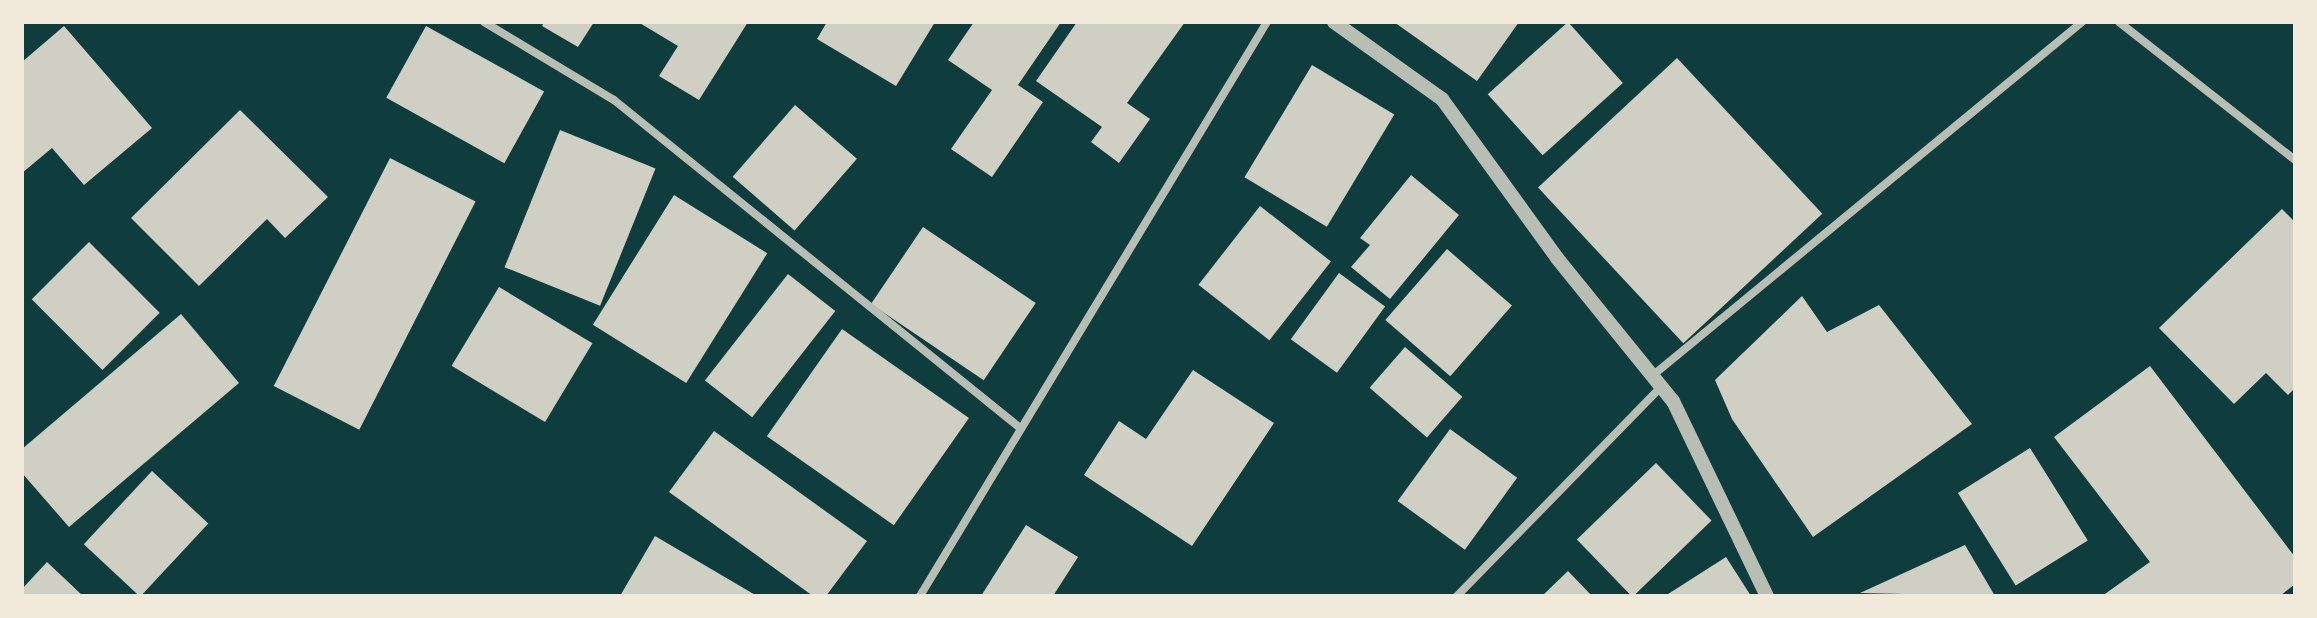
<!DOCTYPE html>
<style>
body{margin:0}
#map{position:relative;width:2317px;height:618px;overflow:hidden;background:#0f3d3e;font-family:"Exo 2",sans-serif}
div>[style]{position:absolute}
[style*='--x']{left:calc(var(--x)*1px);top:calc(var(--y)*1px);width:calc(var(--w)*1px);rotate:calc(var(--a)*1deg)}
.building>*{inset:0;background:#cfcfc3;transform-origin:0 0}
.minor>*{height:8px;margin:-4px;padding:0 4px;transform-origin:4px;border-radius:4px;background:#b8beb3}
.tertiary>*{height:14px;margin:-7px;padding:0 7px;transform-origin:7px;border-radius:7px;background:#b8beb3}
span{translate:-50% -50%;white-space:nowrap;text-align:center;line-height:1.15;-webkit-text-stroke:7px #f1e9da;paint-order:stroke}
.frame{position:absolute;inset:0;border:24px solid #f1e9da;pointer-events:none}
</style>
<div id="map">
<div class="building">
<i style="clip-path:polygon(544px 22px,594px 22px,578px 47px,542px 26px)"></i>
<i style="clip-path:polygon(638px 22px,748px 22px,699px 100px,659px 76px,678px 46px)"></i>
<i style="clip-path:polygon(827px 22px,935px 22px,896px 86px,817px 39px)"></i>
<i style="clip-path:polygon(974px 22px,1061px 22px,1018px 85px,1043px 102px,992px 177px,951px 149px,992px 90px,948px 60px)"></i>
<i style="clip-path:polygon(1077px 22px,1185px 22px,1127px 103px,1150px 119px,1119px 163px,1091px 142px,1102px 127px,1036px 81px)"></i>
<i style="clip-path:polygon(1394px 22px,1519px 22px,1477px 81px)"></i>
<i style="left:1568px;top:22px;width:82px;height:108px;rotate:48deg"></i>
<i style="clip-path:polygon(64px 26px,152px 128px,84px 185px,52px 148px,22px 173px,22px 62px)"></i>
<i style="left:426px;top:26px;width:135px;height:82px;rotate:29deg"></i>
<i style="left:1677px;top:58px;width:213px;height:190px;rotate:47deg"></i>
<i style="left:1312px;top:65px;width:96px;height:131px;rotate:31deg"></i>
<i style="left:795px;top:105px;width:82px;height:95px;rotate:41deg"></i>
<i style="clip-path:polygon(240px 110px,328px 197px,285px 238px,267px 219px,199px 286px,131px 218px)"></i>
<i style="left:560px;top:130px;width:103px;height:148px;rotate:22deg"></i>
<i style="left:390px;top:158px;width:96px;height:256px;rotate:27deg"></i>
<i style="clip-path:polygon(1411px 175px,1459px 215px,1390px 299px,1351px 267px,1370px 245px,1360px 238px)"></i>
<i style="left:674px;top:195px;width:110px;height:153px;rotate:32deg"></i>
<i style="left:1260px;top:206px;width:90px;height:100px;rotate:38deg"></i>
<i style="clip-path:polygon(2282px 209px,2295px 222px,2295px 388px,2288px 395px,2266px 373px,2234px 404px,2159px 328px)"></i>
<i style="left:923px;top:227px;width:136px;height:93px;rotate:34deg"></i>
<i style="left:89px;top:242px;width:100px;height:81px;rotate:45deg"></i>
<i style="left:1447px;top:249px;width:86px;height:94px;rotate:41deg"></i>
<i style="left:1339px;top:273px;width:57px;height:82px;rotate:36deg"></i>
<i style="left:788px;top:274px;width:60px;height:135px;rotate:38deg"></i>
<i style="left:499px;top:287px;width:109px;height:92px;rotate:31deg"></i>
<i style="clip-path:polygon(1802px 296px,1827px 332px,1879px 305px,1972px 424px,1813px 537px,1732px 419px,1715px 380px)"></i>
<i style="clip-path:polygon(181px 314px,239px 383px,69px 527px,22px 473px,22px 449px)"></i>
<i style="left:842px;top:329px;width:155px;height:131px;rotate:35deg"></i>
<i style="left:1405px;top:347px;width:76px;height:54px;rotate:41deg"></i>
<i style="clip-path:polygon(2150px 366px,2295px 557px,2295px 584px,2280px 596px,2102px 596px,2150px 562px,2054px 437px)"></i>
<i style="clip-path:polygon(1193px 370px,1274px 423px,1192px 546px,1084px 475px,1119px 421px,1146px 439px)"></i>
<i style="left:1450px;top:429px;width:83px;height:89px;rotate:36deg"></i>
<i style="clip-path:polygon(714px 431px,867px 541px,826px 596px,813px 596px,669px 492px)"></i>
<i style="left:2030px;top:448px;width:109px;height:85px;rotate:58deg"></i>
<i style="left:1656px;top:463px;width:80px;height:110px;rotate:46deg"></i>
<i style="left:152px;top:471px;width:77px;height:100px;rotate:43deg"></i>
<i style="clip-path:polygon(1026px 525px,1078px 557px,1053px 596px,981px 596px)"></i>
<i style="clip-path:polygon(655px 536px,757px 596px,620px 596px)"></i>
<i style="clip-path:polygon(1965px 545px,1995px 596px,1860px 593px)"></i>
<i style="clip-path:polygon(1726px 557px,1751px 596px,1665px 596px)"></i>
<i style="clip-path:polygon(47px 562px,83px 596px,22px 596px,22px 589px)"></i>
<i style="clip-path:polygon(1568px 571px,1592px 596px,1542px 596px)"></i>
</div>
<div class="minor">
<i style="--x:484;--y:22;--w:152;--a:31"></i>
<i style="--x:614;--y:100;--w:521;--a:38.92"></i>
<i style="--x:2119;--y:22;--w:224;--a:38.1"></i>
<i style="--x:1652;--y:376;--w:557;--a:-39.46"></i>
<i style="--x:920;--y:596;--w:671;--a:-58.85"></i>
<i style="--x:1457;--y:596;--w:292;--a:-45.7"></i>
</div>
<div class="tertiary">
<i style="--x:1334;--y:22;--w:133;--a:35.5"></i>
<i style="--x:1442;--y:99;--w:196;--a:54.1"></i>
<i style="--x:1557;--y:258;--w:184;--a:51"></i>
<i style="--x:1673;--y:401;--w:216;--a:64.3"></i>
</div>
<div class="frame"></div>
</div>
